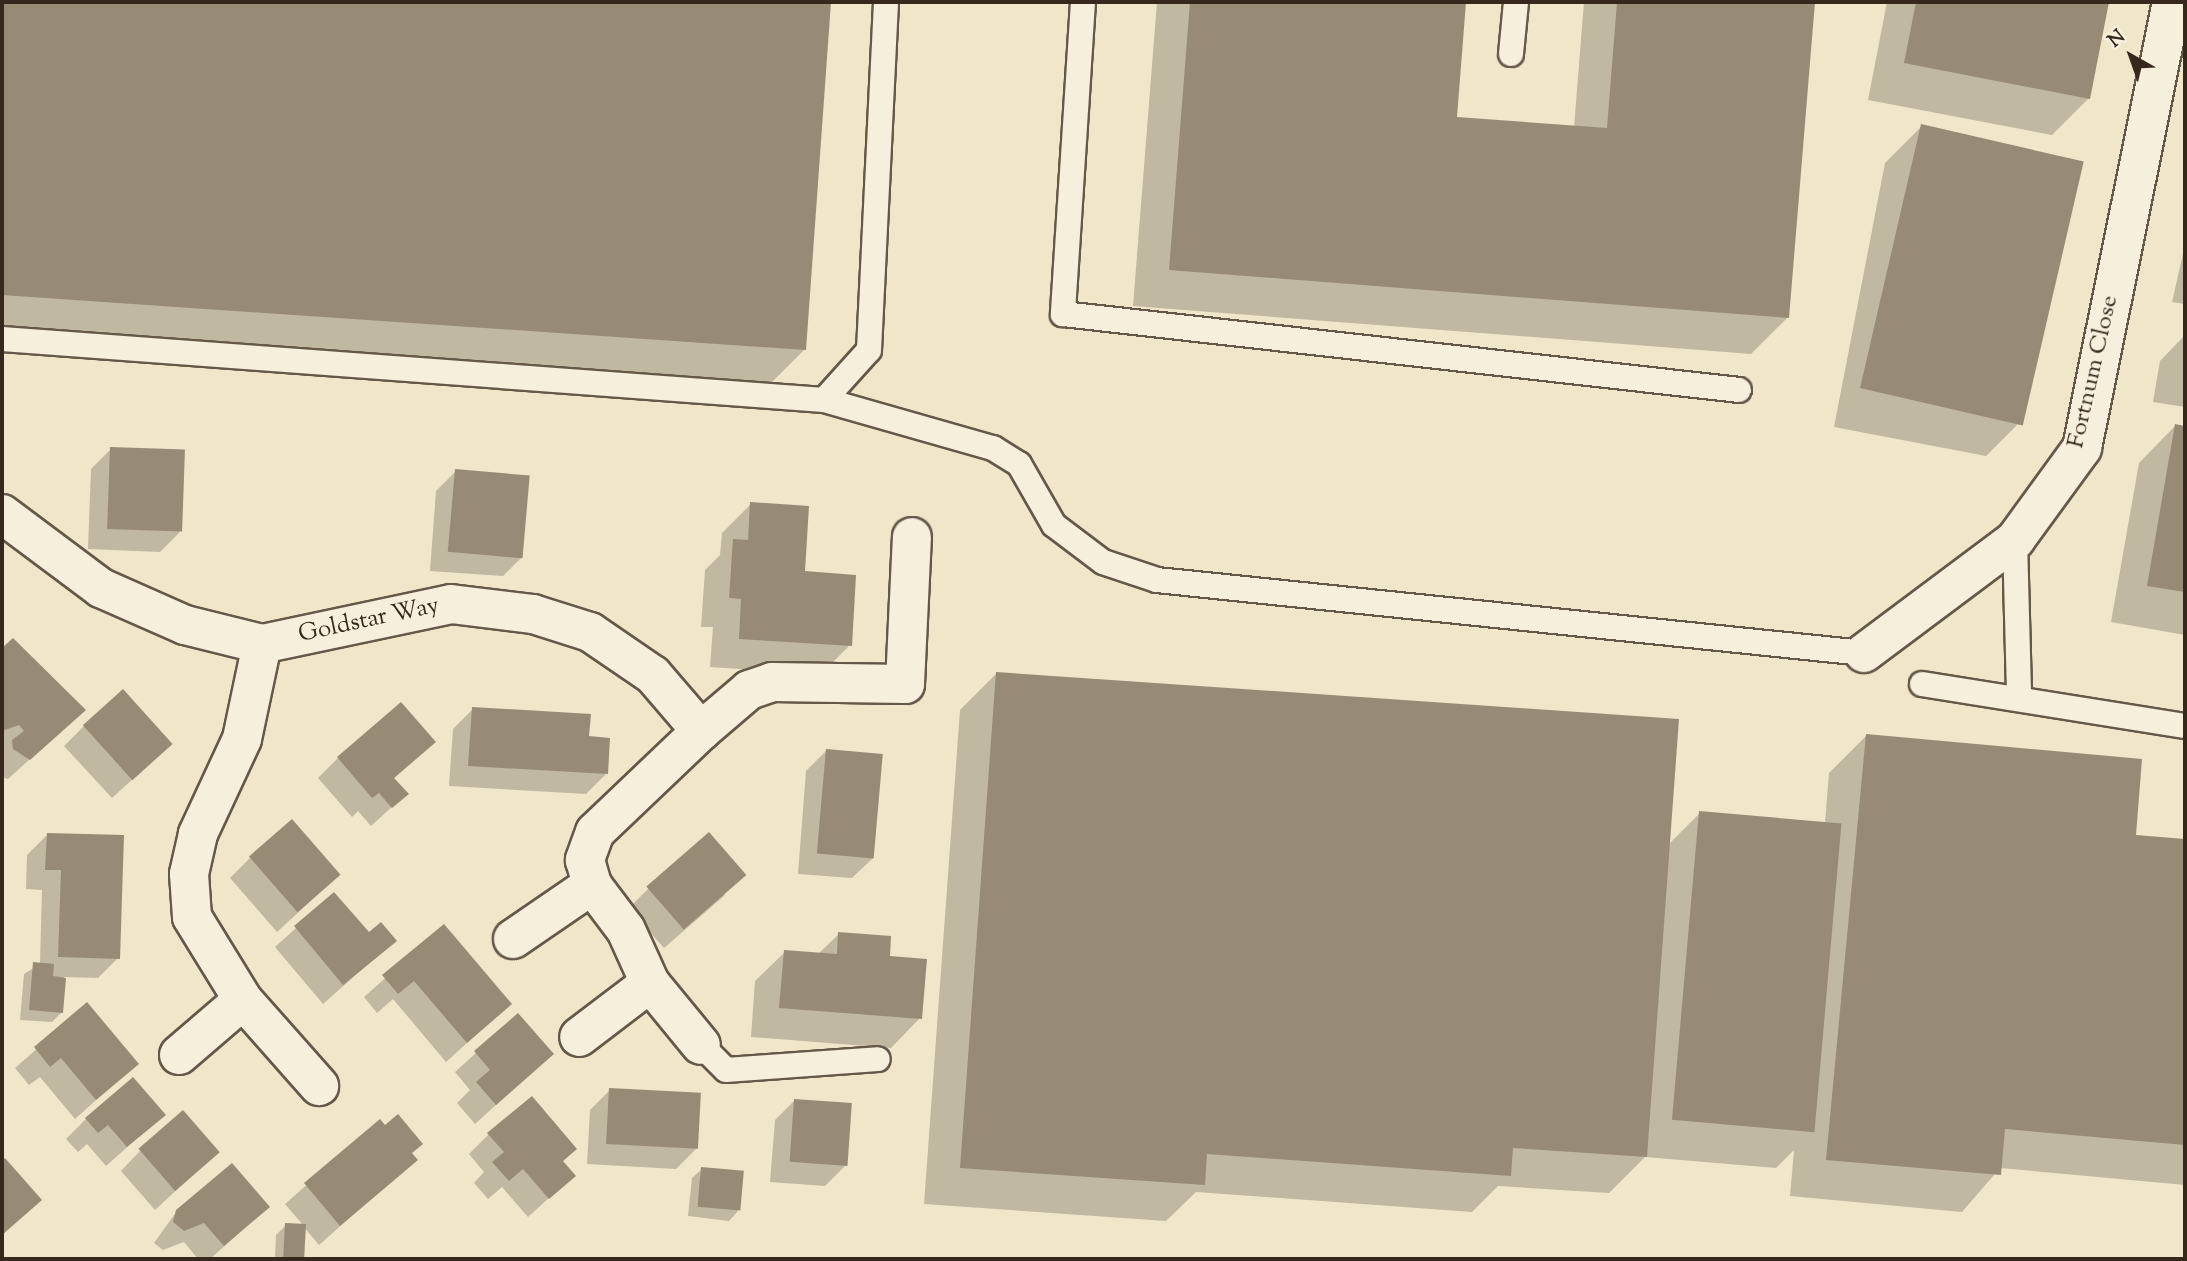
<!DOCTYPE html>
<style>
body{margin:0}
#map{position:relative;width:2187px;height:1261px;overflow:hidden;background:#f0e6c9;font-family:"Sorts Mill Goudy",serif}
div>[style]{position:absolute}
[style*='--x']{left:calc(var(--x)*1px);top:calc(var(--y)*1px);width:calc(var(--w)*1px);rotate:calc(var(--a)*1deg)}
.shadow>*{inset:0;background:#0003}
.building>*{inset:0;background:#978b76;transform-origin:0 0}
.roads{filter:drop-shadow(2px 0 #655848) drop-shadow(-2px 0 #655848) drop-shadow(0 2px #655848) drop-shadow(0 -2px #655848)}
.lane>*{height:24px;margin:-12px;padding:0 12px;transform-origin:12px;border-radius:12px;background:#f5efdc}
.street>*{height:38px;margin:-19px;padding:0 19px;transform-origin:19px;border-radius:19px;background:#f5efdc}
span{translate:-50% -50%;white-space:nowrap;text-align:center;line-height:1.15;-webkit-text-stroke:5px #f5efdc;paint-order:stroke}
.street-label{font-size:24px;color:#37281d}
.frame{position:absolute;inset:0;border:4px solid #37281d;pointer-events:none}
.north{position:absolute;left:2096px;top:21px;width:70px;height:70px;-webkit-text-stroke:5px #f5efdc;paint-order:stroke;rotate:320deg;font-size:19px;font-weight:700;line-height:28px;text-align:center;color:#37281d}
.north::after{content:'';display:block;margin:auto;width:24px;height:32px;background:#37281d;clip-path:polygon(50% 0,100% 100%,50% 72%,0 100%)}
</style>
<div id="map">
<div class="shadow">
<i style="clip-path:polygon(2px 2px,829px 2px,804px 350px,767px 387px,2px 334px)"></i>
<i style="clip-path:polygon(1157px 2px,1465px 2px,1455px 119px,1574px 127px,1584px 2px,1813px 2px,1788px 317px,1751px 354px,1133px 306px)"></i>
<i style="clip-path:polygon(1887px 2px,2107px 2px,2089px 98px,2052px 135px,1868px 100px)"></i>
<i style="clip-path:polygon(1922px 126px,2023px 419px,1986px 456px,1834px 427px,1885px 163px)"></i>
<i style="clip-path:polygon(2185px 245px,2185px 304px,2172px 302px)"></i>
<i style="clip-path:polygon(2185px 335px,2185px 407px,2153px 402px,2160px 361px)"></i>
<i style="clip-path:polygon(2175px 426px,2185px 427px,2185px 635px,2111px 622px,2139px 463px)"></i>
<i style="clip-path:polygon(111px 449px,180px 532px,160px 552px,88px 549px,91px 469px)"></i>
<i style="clip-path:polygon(456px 471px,523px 556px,503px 576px,430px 571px,436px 491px)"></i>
<i style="clip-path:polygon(751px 504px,850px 645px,821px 674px,710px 667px,713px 627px,701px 627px,705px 570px,720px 555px,722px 533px)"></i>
<i style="clip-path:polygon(13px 640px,84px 710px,8px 779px,2px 777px,2px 650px)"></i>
<i style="clip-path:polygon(997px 673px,1668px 845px,1700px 813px,1825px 823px,1829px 773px,1866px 736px,2134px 836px,2185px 841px,2185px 1185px,2000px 1168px,1962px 1212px,1790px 1196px,1794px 1150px,1776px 1168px,1645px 1157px,1609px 1193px,1498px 1186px,1472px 1212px,1196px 1192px,1166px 1221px,924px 1204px,960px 710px)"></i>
<i style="clip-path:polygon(473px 709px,588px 738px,606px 774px,586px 794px,449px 786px,453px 729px)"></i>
<i style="clip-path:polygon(84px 726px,171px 744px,112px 798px,64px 746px)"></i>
<i style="clip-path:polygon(433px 742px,393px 779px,406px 794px,371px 826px,358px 811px,352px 817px,318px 778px,338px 758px)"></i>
<i style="clip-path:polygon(826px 751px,873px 858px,852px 878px,798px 874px,806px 771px)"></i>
<i style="clip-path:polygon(47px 835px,118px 958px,98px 978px,64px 977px,61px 1013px,52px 1022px,20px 1020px,24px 974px,40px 964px,42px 890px,26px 889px,27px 855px)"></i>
<i style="clip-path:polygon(250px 858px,339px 875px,277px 932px,230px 878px)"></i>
<i style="clip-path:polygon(649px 888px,725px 895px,664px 948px,629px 908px)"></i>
<i style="clip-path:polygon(334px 894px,368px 935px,394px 941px,323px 1004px,275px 947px)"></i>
<i style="clip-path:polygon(444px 926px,510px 1004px,446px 1062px,393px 999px,377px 1013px,364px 997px)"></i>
<i style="clip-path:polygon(839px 934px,888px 958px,920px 1018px,891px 1048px,751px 1037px,755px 981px,785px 952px,818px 954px)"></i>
<i style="clip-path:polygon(87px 1005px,136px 1064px,75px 1119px,40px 1077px,29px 1085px,15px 1068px)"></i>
<i style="clip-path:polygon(518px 1015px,552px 1054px,475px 1124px,457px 1103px,470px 1090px,455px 1072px)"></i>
<i style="clip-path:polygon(610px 1090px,696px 1149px,676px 1169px,587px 1164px,590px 1110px)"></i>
<i style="clip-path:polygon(795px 1100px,845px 1166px,825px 1186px,770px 1182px,775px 1120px)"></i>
<i style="clip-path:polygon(163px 1115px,106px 1166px,87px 1144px,78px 1152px,66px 1139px,86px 1119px)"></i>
<i style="clip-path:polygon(379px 1121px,416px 1159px,319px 1245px,304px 1227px,303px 1259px,275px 1259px,276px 1235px,286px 1225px,303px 1225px,285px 1204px)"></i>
<i style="clip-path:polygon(489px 1134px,562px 1162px,573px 1176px,528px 1217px,502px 1187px,488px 1199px,474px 1183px,484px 1172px,469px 1154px)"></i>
<i style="clip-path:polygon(140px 1151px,197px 1171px,155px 1210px,121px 1171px)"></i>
<i style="clip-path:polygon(702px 1169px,738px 1211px,729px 1221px,688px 1216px,692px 1178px)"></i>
<i style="clip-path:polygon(268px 1207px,210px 1259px,198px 1259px,184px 1242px,163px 1250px,154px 1243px,177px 1211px)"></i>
</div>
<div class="building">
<i style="clip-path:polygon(2px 2px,831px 2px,806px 350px,2px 295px)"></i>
<i style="clip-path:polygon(1190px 2px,1466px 2px,1457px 117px,1607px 128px,1617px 2px,1815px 2px,1789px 318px,1169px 270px)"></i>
<i style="clip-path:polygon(1916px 2px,2109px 2px,2090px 99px,1904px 63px)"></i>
<i style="left:1921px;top:124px;width:167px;height:271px;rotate:13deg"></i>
<i style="clip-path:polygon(2175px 424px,2185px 426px,2185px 592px,2147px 586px)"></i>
<i style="left:110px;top:447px;width:75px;height:82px;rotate:2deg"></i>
<i style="left:455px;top:469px;width:75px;height:83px;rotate:5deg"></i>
<i style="clip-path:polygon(750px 502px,809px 506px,805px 571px,856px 575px,852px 646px,739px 639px,741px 599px,729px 598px,733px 539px,748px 540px)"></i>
<i style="clip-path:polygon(13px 638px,86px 710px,30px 760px,13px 749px,12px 740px,24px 731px,19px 725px,2px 731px,2px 648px)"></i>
<i style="clip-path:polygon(996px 672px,1679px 719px,1647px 1157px,1513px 1148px,1511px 1176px,1207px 1154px,1205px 1185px,960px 1168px)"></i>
<i style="left:123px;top:689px;width:74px;height:54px;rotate:48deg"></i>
<i style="clip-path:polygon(401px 702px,436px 742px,394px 778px,409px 794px,392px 808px,379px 793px,372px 798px,337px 757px)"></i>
<i style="clip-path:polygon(472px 707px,591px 714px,589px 736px,610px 738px,608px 774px,468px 766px)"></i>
<i style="clip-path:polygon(1866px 734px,2142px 759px,2136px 835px,2185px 839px,2185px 1145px,2005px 1129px,2001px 1175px,1826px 1160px)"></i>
<i style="left:826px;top:749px;width:57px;height:105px;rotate:5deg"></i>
<i style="left:1699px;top:811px;width:143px;height:310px;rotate:5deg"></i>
<i style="left:292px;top:819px;width:74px;height:57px;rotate:49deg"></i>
<i style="left:709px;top:832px;width:57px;height:83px;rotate:49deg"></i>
<i style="clip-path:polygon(47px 833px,124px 835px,120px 959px,58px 957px,61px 870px,45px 870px)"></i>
<i style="clip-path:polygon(334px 892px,369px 932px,381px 922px,397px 941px,343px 985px,294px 926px)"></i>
<i style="clip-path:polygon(444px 924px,512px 1004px,467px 1043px,414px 981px,398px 994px,382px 975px)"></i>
<i style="clip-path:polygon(838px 932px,891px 936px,890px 956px,927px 959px,922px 1019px,779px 1008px,784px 950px,837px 954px)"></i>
<i style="clip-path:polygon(33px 962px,54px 964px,53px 976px,66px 978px,63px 1013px,29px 1010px)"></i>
<i style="clip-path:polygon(87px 1002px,139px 1064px,96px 1100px,61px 1058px,50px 1067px,34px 1047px)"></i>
<i style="clip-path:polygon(518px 1013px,554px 1054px,496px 1105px,476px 1082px,490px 1070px,474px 1051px)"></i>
<i style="clip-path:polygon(133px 1077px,166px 1115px,127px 1147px,108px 1125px,98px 1133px,85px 1118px)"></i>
<i style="left:609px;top:1088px;width:92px;height:56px;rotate:3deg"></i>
<i style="clip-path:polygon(532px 1096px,577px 1149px,563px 1161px,576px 1176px,549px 1199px,523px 1169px,509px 1181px,492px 1162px,504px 1152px,487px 1133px)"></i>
<i style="left:794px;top:1099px;width:58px;height:63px;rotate:4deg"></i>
<i style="left:183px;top:1110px;width:56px;height:59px;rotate:49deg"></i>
<i style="clip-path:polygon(398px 1114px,423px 1144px,412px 1153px,418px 1160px,340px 1226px,304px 1183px,380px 1119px,385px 1125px)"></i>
<i style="clip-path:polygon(5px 1158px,42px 1200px,2px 1235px,2px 1161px)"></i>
<i style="clip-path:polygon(232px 1163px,270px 1207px,224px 1246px,204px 1223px,184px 1231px,173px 1222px,176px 1210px)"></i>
<i style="left:701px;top:1167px;width:43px;height:40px;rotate:5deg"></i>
<i style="left:285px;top:1223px;width:21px;height:35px;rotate:3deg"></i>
</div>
<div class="roads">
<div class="lane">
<i style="--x:1083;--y:2;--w:313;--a:93.7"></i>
<i style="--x:1063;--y:314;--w:680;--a:6.41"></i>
<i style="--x:1511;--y:54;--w:52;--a:-84.5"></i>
<i style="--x:2;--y:339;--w:824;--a:4.24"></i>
<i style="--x:824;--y:400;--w:67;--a:-48"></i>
<i style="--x:869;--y:350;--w:348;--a:-87.2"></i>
<i style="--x:824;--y:400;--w:176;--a:15.9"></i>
<i style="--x:993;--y:448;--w:31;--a:32"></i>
<i style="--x:1019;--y:464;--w:70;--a:60.2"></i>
<i style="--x:1054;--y:525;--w:61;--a:37.1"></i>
<i style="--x:1103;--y:562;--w:57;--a:18.4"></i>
<i style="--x:1157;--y:580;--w:711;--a:5.9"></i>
<i style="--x:2015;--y:540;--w:155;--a:88.5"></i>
<i style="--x:1922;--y:684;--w:266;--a:9.1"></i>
<i style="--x:701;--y:1045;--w:35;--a:45"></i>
<i style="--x:726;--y:1070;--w:152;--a:-4.1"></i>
</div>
<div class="street">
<i style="--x:2;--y:514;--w:124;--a:36.8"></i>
<i style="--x:101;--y:588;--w:92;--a:23.8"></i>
<i style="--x:185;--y:625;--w:79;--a:13.9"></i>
<i style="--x:262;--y:644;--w:193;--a:-11.9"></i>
<i style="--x:451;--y:604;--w:83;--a:7"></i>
<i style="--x:533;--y:614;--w:60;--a:17.5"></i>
<i style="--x:590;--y:632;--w:76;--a:34.3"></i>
<i style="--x:653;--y:675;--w:74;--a:49.4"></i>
<i style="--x:701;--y:731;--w:146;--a:136.4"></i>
<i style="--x:595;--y:832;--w:30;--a:110"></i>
<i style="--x:585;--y:860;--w:26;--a:74"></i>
<i style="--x:592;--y:885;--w:56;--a:52.9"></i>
<i style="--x:626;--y:930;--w:58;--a:65.6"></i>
<i style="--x:650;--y:983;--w:89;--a:142.7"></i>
<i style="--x:262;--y:644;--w:97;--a:101.9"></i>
<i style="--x:242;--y:739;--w:105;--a:114.9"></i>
<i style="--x:198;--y:834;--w:41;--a:102.7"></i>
<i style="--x:189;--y:874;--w:43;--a:86"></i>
<i style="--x:192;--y:917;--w:97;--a:58.4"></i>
<i style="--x:243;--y:1000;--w:115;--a:48.5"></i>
<i style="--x:1864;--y:653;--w:189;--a:-36.8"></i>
<i style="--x:2015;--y:540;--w:114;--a:-53.9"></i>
<i style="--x:2082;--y:448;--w:455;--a:-78.6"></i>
<i style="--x:701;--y:731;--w:63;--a:-40.5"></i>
<i style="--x:749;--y:690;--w:24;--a:-19"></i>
<i style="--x:772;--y:682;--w:133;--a:0.9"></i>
<i style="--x:905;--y:684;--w:147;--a:-87.3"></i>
<i style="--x:513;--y:939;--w:96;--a:-34.4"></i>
<i style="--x:650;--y:983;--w:80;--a:50.6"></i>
<i style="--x:179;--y:1055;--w:84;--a:-40.7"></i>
</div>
</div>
<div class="street-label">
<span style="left:2094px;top:372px;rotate:-77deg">Fortnum Close</span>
<span style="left:369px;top:621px;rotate:-12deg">Goldstar Way</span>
</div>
<div class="frame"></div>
<div class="north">N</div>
</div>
